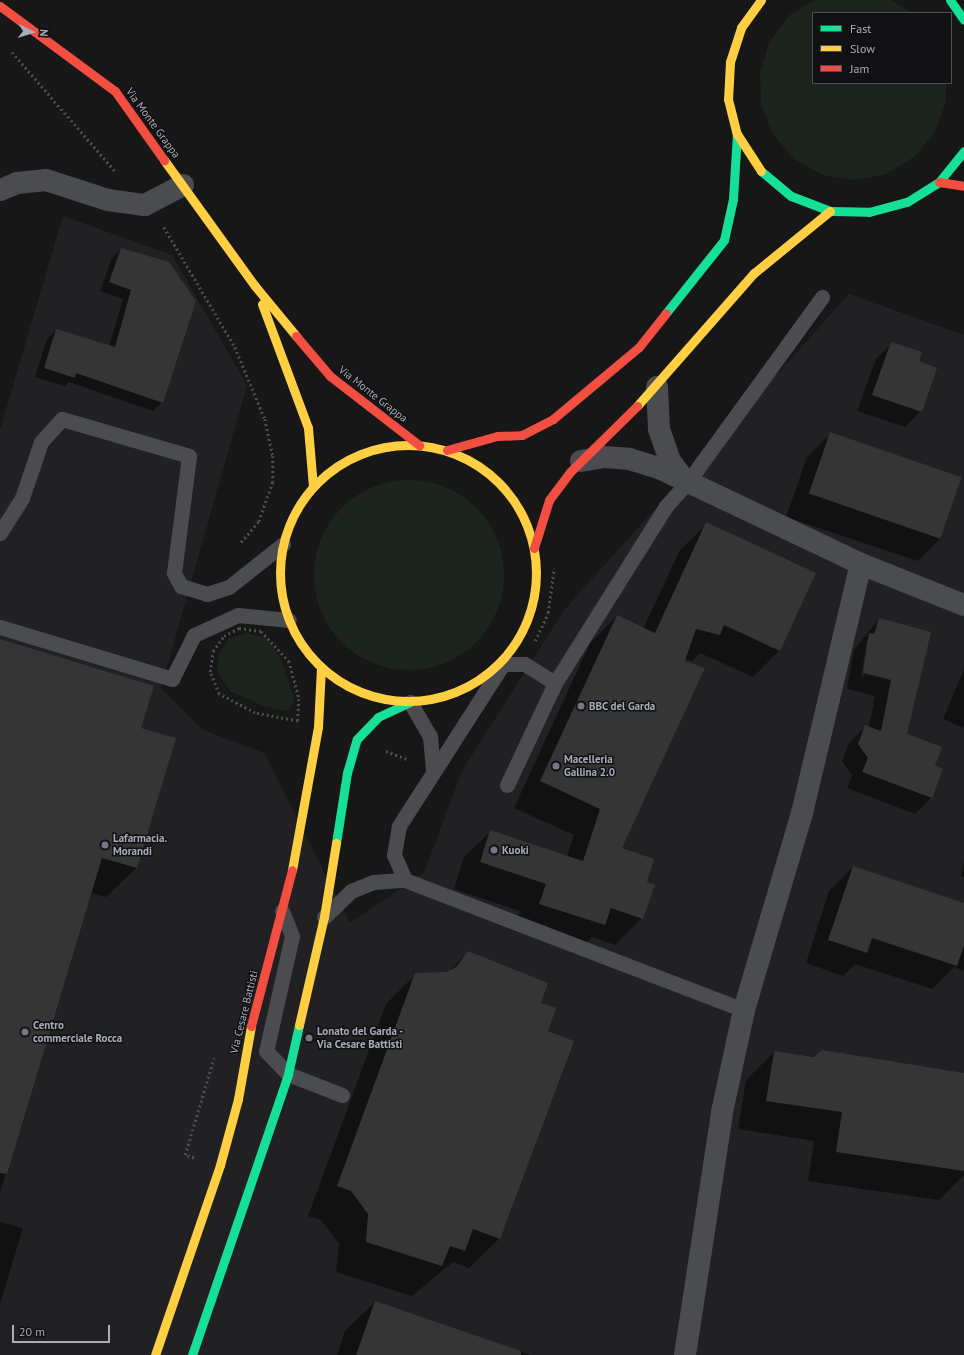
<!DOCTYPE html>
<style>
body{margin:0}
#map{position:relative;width:964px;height:1355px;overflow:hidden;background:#171717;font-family:"PT Sans",sans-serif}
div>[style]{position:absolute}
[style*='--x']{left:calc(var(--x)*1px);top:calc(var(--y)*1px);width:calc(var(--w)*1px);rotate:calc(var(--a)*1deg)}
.built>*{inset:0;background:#212123}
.green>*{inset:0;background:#1d241e}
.round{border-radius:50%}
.shadow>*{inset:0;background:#0007}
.building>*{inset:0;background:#353536;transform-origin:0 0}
.path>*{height:2.5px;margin-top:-1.25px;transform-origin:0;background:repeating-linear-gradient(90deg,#4d4e52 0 2px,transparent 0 5px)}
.lane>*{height:15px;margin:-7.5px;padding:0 7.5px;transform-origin:7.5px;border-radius:7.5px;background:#4b4c50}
.street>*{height:22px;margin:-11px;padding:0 11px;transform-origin:11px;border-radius:11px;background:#4b4c50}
.fast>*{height:9px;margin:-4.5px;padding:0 4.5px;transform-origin:4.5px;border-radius:4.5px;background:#16e098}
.slow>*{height:9px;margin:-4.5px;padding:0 4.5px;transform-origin:4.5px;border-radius:4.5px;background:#ffcf43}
.slow>.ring{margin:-4.5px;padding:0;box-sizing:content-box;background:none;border:9px solid #ffcf43;border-radius:50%}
.jam>*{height:9px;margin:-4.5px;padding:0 4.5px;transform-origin:4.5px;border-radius:4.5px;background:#f24e42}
.dots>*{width:11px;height:11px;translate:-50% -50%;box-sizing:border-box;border:2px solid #111113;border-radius:50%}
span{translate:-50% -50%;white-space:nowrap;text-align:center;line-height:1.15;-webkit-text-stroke:3px #111113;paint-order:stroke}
.street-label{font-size:11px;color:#a8adb8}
.poi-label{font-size:11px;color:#a8adb8;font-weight:700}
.left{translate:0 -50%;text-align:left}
.legend{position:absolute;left:812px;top:12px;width:140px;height:72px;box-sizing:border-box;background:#111113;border:1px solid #4d4f55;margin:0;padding:5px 7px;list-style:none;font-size:12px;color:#a8adb8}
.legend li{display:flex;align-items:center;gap:8px;height:20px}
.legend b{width:20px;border:1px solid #4d4f55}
.north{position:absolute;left:12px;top:12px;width:40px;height:40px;-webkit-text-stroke:3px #111113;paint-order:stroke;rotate:94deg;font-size:11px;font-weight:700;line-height:16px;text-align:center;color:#a8adb8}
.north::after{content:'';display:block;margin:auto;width:14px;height:18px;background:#a8adb8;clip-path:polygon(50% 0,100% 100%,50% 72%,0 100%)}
.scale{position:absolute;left:12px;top:1325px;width:98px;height:18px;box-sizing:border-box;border:2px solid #a8adb8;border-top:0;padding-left:5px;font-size:12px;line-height:14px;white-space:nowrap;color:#a8adb8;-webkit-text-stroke:3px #111113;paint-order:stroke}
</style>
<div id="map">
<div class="built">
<i style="clip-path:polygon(63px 216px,172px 255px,247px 385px,161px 688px,203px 730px,264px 753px,350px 923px,424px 873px,462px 771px,564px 610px,849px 294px,964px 335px,964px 1355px,0 1355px,0 430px)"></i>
</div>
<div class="green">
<i style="clip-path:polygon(814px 0,891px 0,912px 13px,813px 13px,813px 83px,946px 83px,946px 102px,935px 132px,914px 157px,886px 174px,855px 180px,823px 175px,794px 159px,773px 134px,761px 104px,760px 72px,770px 41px,790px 15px)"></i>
<i class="round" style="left:314px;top:480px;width:190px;height:190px"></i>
<i style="clip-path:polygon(247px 633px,267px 639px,281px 659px,295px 701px,287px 711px,266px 707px,230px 691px,217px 671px,219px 654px,228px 639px)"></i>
</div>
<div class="shadow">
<i style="clip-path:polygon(121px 249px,162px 402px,153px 411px,69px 382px,65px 386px,35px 377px,47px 339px,56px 330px,109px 346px,123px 299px,100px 291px,112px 258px)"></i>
<i style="clip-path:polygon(892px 343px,918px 362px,921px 411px,905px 427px,857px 411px,876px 359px)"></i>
<i style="clip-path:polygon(830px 434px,942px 537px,918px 561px,786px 517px,807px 457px)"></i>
<i style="clip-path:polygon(707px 524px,814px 574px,779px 651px,753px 677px,700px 653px,692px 661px,685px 659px,621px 849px,645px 883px,642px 918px,615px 945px,592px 937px,577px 952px,514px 930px,520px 911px,454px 889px,464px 857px,491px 831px,567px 856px,574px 835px,514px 808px,590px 643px,617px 616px,643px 629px,680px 550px)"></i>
<i style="clip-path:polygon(evenodd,879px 619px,906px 735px,934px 766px,942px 769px,931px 798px,915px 814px,847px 788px,852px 775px,842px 761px,849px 743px,865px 727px,869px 728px,875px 696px,847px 689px,854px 650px,879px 619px,870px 637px,863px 678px,861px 677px,867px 640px,870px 637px)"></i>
<i style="clip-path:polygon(0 640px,140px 728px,136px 868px,106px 897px,90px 893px,0 1193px)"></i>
<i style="clip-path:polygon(964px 669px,964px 728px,943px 719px)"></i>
<i style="clip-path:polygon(964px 862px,964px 877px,961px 876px)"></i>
<i style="clip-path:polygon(853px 867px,964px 904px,964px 971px,954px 967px,932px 989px,855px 964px,843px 976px,806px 963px,829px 891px)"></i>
<i style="clip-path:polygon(468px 952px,539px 1003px,546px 1031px,573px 1041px,499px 1239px,469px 1268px,453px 1262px,412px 1296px,336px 1272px,339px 1244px,321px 1220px,308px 1216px,386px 1004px,416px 974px,447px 973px)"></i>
<i style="clip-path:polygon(774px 1052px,964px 1074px,964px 1175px,939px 1200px,808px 1181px,814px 1141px,738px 1129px,746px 1080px)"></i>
<i style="clip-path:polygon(0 1222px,23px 1228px,0 1304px)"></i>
<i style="clip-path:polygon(375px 1302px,531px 1355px,337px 1355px,345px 1331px)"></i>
</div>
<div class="building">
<i style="clip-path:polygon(121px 248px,169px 262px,196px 301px,163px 403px,76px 373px,75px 378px,44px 368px,56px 329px,115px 347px,131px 290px,109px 282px)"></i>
<i style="clip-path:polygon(891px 342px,922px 352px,919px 361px,937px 368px,922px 412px,872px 395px)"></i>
<i style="left:830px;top:432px;width:139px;height:65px;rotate:19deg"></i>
<i style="clip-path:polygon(706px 522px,816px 573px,780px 651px,724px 625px,720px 635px,696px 629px,685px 661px,705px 668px,622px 848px,654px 859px,647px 882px,655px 885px,643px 919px,611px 908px,605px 925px,539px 904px,546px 884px,480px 862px,490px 830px,583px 861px,600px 809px,540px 781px,617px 615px,655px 633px)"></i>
<i style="clip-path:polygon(879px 618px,931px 632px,907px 734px,942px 747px,935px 765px,943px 769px,932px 798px,862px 772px,868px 758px,858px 744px,865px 725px,881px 731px,891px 680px,863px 673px,869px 633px,874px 634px)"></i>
<i style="clip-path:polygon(0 639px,154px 686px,141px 728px,176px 738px,137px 868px,102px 858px,7px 1174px,0 1173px)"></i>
<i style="clip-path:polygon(853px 866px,964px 903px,964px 945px,957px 966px,872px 938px,867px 953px,828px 940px)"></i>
<i style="clip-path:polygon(468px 951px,548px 983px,541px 1003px,556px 1008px,548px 1031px,574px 1041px,500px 1239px,473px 1229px,465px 1251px,450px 1246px,442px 1266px,366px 1242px,368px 1214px,351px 1191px,337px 1186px,415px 973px,447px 972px,456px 967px)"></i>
<i style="clip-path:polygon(822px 1050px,964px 1073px,964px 1171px,836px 1152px,842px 1112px,766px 1101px,774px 1051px,814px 1057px)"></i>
<i style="clip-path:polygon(375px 1301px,521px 1351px,521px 1355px,356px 1355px)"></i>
</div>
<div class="path">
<i style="--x:12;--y:52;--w:159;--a:49.1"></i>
<i style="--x:164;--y:227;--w:139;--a:59.4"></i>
<i style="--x:235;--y:347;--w:78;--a:67.4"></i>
<i style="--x:265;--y:419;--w:38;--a:78"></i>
<i style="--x:273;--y:456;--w:26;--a:90"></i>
<i style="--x:273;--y:482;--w:42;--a:109.3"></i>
<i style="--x:259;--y:522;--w:29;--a:131"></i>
<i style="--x:239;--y:628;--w:22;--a:8"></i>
<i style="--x:261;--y:631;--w:41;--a:47"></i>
<i style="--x:289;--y:661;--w:39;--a:75"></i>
<i style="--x:299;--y:699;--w:22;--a:93"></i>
<i style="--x:298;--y:721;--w:44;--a:-169.5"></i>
<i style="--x:255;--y:713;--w:41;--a:-152.2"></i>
<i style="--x:219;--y:694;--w:24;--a:-112"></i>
<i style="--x:210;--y:672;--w:21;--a:-82"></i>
<i style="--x:213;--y:651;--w:19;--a:-54"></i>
<i style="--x:224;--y:636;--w:17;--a:-28"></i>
<i style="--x:535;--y:641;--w:31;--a:-65"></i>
<i style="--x:548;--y:613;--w:45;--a:-82.4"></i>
<i style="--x:386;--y:751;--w:22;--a:21"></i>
<i style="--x:194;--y:1158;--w:9;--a:-162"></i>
<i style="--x:185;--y:1155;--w:101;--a:-73.4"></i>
</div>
<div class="lane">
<i style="--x:0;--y:533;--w:41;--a:-57.8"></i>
<i style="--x:22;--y:498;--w:59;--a:-71.3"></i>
<i style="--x:41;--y:442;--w:31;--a:-48"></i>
<i style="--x:62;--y:419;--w:132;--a:16.2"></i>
<i style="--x:189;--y:456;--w:118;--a:97.3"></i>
<i style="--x:174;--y:573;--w:15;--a:62"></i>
<i style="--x:181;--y:586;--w:27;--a:17"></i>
<i style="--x:207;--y:594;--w:23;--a:-18"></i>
<i style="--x:229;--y:587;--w:69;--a:-38.5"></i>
<i style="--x:0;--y:627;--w:180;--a:16.8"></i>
<i style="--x:172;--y:679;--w:49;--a:-63.4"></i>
<i style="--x:194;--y:635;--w:48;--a:-24.4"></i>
<i style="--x:238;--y:615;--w:51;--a:5.6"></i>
<i style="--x:555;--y:683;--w:36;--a:-148"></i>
<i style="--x:524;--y:664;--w:21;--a:180"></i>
<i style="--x:503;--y:664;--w:193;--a:122.7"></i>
<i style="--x:399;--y:826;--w:29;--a:100"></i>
<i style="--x:394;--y:855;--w:27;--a:66"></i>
<i style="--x:405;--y:880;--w:363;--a:21"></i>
<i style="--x:410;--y:702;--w:39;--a:60"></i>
<i style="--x:430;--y:736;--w:33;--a:85"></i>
<i style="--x:507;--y:785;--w:113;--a:-64.8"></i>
<i style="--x:555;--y:683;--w:209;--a:-57.9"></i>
<i style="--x:666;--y:506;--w:31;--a:-48"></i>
<i style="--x:687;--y:483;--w:230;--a:-54"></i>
<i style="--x:282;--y:911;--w:27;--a:68"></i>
<i style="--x:292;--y:936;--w:118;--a:102.7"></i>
<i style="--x:266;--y:1051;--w:32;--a:46"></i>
<i style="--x:288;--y:1074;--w:58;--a:21.3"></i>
<i style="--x:324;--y:917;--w:37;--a:-44"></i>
<i style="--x:351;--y:891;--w:24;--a:-22"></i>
<i style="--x:373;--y:882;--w:32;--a:-4"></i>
</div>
<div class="street">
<i style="--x:0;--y:190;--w:18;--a:-22"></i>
<i style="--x:17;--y:183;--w:29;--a:-6"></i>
<i style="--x:46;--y:180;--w:65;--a:17.9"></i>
<i style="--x:108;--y:200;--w:37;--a:8"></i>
<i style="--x:145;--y:205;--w:43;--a:-27.8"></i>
<i style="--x:657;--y:387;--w:42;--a:87.3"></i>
<i style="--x:659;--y:429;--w:34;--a:71"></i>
<i style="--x:670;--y:461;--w:25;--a:53"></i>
<i style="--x:581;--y:461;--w:22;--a:-10"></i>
<i style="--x:603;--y:457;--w:26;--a:4"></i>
<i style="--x:629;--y:459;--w:31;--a:17"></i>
<i style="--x:659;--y:468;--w:224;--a:25.4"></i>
<i style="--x:861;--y:564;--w:111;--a:21.7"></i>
<i style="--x:685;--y:1355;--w:246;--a:-81.3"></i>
<i style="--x:722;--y:1112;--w:104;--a:-77.8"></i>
<i style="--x:744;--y:1010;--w:205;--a:-73.6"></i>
<i style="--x:802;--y:813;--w:256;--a:-76.7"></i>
</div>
<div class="fast">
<i style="--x:950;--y:0;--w:24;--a:55"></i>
<i style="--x:761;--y:171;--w:39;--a:40"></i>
<i style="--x:791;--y:196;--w:42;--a:21"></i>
<i style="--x:830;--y:211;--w:39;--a:1"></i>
<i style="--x:869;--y:212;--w:39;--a:-15"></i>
<i style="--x:907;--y:202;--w:38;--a:-32"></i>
<i style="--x:939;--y:182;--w:40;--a:-51"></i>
<i style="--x:666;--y:313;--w:93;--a:-51.5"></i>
<i style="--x:724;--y:240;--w:42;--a:-77.6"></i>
<i style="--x:733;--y:199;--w:65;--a:-86.5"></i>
<i style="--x:336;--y:843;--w:71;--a:-81.1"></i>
<i style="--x:347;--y:773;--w:35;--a:-74"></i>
<i style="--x:357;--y:739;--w:30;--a:-46"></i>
<i style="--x:378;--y:717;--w:35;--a:-25"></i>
<i style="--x:192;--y:1355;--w:297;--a:-71.1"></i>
<i style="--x:288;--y:1074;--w:50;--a:-77.3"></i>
</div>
<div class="slow">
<i style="--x:761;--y:0;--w:34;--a:126"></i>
<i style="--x:741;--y:28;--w:36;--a:108"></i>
<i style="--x:730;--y:62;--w:37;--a:93"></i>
<i style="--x:728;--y:99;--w:36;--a:76"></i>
<i style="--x:737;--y:134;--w:44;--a:57"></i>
<i style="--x:164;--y:160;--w:155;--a:54.2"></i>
<i style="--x:255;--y:286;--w:65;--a:50.6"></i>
<i style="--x:262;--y:304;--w:132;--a:69.6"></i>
<i style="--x:308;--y:428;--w:58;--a:85.1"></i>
<i style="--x:637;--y:406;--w:177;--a:-48.7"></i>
<i style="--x:754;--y:273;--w:98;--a:-39.2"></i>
<i class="ring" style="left:280px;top:445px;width:247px;height:247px"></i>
<i style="--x:292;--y:870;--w:145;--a:-79.7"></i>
<i style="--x:318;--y:727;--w:60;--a:-87.1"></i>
<i style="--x:299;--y:1025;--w:111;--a:-77"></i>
<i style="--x:324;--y:917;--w:75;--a:-80.8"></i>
<i style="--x:155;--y:1355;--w:201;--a:-71.1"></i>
<i style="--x:220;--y:1165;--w:68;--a:-74.7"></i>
<i style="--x:238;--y:1099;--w:74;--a:-79.9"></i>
</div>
<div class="jam">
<i style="--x:0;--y:6;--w:143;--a:36.5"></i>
<i style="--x:115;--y:91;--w:85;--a:54.6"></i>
<i style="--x:939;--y:182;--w:25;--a:9"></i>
<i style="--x:296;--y:336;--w:52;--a:49.6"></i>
<i style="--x:330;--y:376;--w:113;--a:37.8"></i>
<i style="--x:447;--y:450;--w:52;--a:-15.6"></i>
<i style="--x:497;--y:436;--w:25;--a:-2"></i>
<i style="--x:522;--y:435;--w:35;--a:-27"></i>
<i style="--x:553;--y:419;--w:112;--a:-39.9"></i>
<i style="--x:639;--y:347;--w:43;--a:-51.5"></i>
<i style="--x:534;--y:548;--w:50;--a:-72.6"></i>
<i style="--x:549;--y:500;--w:35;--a:-53"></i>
<i style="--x:570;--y:472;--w:94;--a:-44.6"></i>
<i style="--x:251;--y:1026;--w:161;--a:-75.3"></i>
</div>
<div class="dots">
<i style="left:581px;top:706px;background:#757880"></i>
<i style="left:556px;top:766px;background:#757880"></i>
<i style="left:105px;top:845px;background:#757880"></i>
<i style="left:494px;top:850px;background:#757880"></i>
<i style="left:25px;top:1032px;background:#757880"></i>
<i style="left:309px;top:1038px;background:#757880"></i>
</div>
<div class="street-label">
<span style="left:153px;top:123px;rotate:54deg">Via Monte Grappa</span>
<span style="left:373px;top:394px;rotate:38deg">Via Monte Grappa</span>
<span style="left:244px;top:1012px;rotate:-76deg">Via Cesare Battisti</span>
</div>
<div class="poi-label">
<span class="left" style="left:589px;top:706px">BBC del Garda</span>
<span class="left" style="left:564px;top:766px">Macelleria<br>Gallina 2.0</span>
<span class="left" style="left:113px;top:845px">Lafarmacia.<br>Morandi</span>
<span class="left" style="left:502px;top:850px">Kuoki</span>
<span class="left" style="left:33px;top:1032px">Centro<br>commerciale Rocca</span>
<span class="left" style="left:317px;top:1038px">Lonato del Garda -<br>Via Cesare Battisti</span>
</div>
<ul class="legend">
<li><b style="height:5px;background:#16e098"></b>Fast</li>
<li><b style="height:5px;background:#ffcf43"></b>Slow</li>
<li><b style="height:5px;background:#f24e42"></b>Jam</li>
</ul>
<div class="north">N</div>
<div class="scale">20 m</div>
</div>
